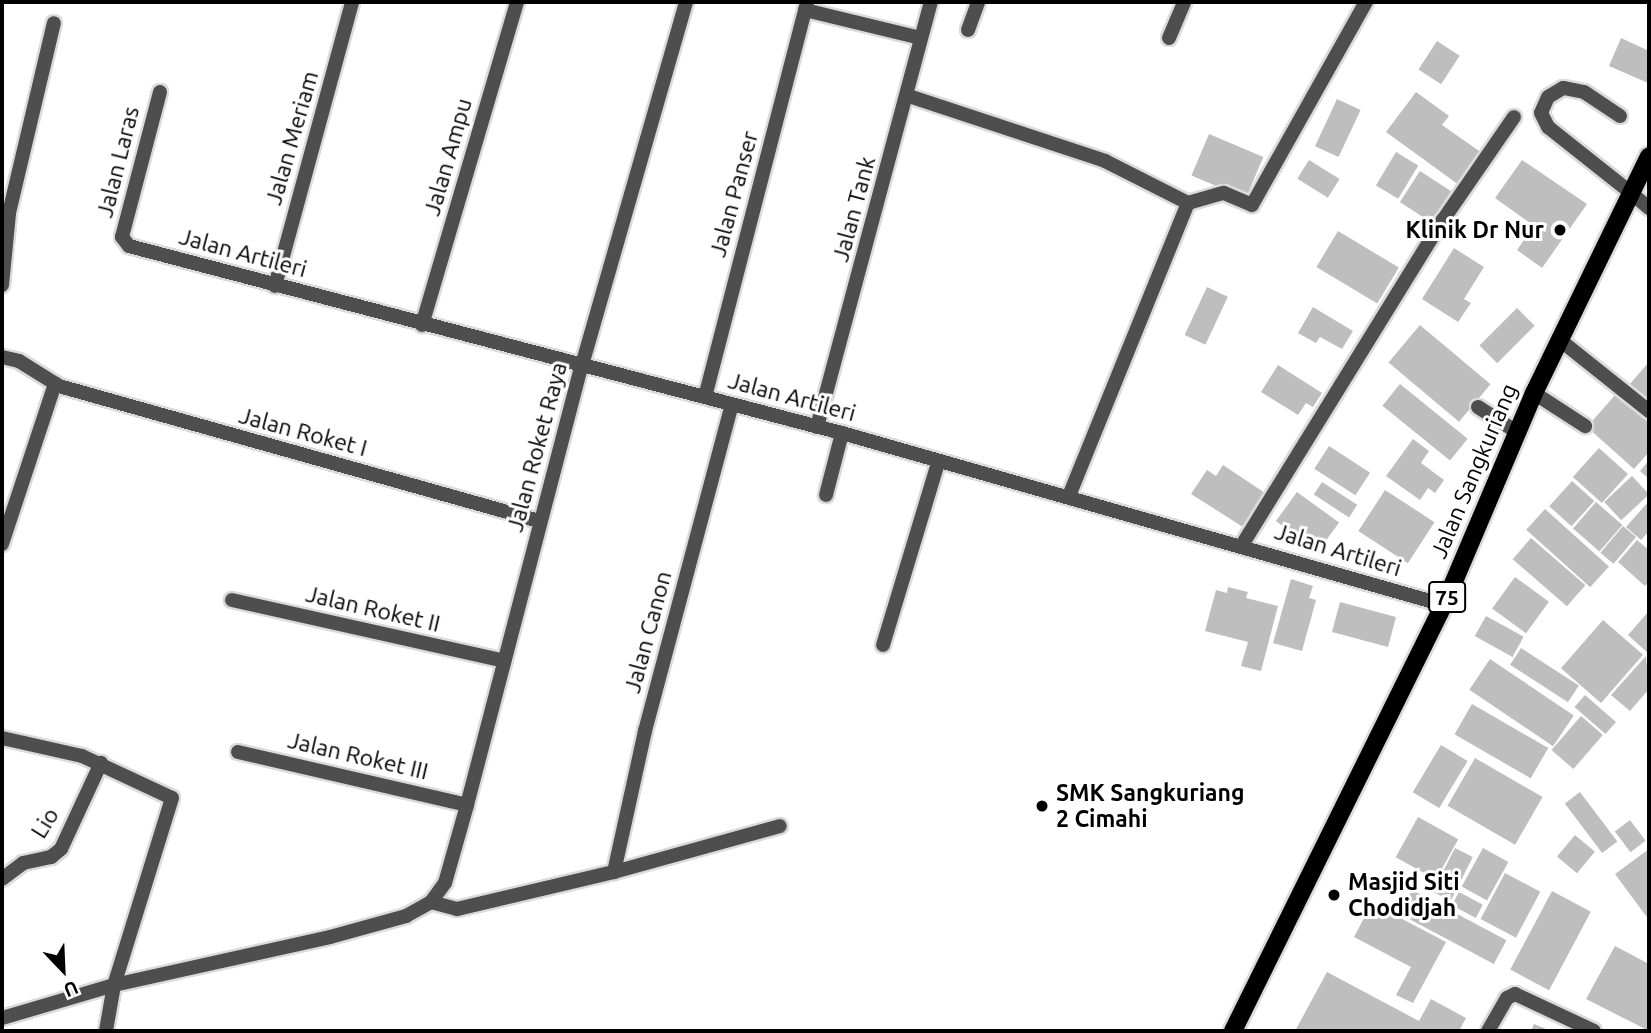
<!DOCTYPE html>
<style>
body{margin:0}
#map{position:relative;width:1651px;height:1033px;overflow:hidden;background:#fff;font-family:Ubuntu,sans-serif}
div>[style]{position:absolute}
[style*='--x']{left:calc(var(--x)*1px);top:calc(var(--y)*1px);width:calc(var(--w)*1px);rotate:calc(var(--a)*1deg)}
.building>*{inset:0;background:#bebebe;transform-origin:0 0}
.roads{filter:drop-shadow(2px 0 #dbdbdb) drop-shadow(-2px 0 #dbdbdb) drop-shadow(0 2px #dbdbdb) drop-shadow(0 -2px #dbdbdb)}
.service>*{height:14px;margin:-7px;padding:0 7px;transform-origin:7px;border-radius:7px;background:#4e4e4e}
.minor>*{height:14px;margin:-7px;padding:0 7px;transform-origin:7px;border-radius:7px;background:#4e4e4e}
.primary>*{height:18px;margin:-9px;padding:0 9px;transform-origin:9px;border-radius:9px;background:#000}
.dots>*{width:19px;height:19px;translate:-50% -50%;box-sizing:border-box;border:4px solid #fff;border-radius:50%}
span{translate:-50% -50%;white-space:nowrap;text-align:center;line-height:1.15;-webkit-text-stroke:6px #fff;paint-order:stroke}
.shield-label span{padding:2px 5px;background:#fff;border:2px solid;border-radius:5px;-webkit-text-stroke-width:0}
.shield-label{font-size:21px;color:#000;font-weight:700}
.street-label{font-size:23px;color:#000}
.poi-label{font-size:23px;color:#000;font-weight:700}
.right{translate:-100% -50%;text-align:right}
.left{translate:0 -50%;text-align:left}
.frame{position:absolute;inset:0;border:4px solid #000;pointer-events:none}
.north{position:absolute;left:28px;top:935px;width:70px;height:70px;-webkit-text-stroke:5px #fff;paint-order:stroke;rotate:157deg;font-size:19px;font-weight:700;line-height:28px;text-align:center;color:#000}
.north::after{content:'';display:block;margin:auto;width:24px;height:32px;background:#000;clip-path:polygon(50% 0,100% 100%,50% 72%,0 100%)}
</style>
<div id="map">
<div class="building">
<i style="clip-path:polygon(1621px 38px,1649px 51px,1648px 83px,1609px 66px)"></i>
<i style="left:1437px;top:41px;width:27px;height:34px;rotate:33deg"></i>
<i style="clip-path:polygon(1416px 92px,1449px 116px,1442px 125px,1482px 153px,1459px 185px,1386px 132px)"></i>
<i style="left:1337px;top:99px;width:26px;height:52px;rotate:25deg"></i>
<i style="left:1209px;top:134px;width:59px;height:45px;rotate:23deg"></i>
<i style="left:1396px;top:152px;width:26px;height:39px;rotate:31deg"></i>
<i style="left:1309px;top:160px;width:36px;height:22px;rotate:32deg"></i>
<i style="clip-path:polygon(1522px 160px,1587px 204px,1542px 268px,1517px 250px,1534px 226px,1495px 198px)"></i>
<i style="left:1420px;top:171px;width:37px;height:37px;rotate:33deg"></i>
<i style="left:1338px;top:231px;width:71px;height:42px;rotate:31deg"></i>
<i style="clip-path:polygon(1454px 248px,1484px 267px,1464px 299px,1471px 303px,1458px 322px,1422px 299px)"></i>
<i style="left:1207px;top:287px;width:23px;height:53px;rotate:25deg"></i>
<i style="clip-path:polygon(1313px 307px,1353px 331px,1342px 349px,1320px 337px,1316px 343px,1298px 333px)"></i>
<i style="left:1517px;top:308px;width:25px;height:53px;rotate:45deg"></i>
<i style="left:1420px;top:325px;width:92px;height:49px;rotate:40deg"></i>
<i style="clip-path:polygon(1649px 362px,1649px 405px,1628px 386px)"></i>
<i style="clip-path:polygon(1278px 365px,1322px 393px,1313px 407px,1306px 403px,1298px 415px,1261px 392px)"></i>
<i style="left:1400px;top:384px;width:87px;height:28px;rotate:39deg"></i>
<i style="clip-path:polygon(1616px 394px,1649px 423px,1649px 452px,1634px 469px,1587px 427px)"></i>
<i style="clip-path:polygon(1413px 439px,1429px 451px,1421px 463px,1444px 480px,1435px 493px,1428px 488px,1420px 500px,1386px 476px)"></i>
<i style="left:1329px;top:446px;width:49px;height:27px;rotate:33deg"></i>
<i style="left:1599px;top:448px;width:39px;height:39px;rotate:42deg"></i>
<i style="clip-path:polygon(1649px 460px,1649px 479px,1640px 471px)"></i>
<i style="clip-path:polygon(1223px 465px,1265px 493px,1243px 527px,1191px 494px,1207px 470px,1216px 476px)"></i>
<i style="left:1632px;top:476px;width:25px;height:38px;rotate:47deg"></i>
<i style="left:1572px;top:481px;width:30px;height:34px;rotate:42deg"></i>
<i style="left:1322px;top:482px;width:42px;height:15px;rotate:33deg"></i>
<i style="left:1385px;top:490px;width:59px;height:49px;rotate:33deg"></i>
<i style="left:1297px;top:492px;width:52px;height:36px;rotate:36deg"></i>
<i style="clip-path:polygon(1649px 501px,1649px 531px,1641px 540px,1626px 527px)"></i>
<i style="left:1596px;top:502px;width:35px;height:35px;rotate:41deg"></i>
<i style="left:1545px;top:509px;width:86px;height:28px;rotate:42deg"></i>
<i style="left:1623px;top:526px;width:17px;height:35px;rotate:40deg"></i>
<i style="left:1531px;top:538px;width:72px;height:28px;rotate:41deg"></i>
<i style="clip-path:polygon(1637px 540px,1649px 550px,1649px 581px,1645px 586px,1618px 562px)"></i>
<i style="left:1515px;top:577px;width:42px;height:39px;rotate:36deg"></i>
<i style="clip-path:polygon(1291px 579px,1313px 586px,1309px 598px,1316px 600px,1302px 651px,1273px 643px)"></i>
<i style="clip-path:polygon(1228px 587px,1248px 592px,1246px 598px,1278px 606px,1261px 671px,1241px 666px,1248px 642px,1205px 631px,1216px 590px,1227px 593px)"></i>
<i style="left:1340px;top:602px;width:58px;height:31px;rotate:15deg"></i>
<i style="clip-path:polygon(1649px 611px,1649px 654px,1628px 635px)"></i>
<i style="left:1486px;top:616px;width:43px;height:23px;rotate:29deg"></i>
<i style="left:1603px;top:620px;width:53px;height:64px;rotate:41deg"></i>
<i style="left:1521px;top:648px;width:69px;height:20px;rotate:33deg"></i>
<i style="clip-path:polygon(1646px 656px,1649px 689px,1630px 711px,1611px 695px)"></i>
<i style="left:1490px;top:659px;width:101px;height:37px;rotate:34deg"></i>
<i style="left:1585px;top:695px;width:41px;height:16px;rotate:41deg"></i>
<i style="left:1472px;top:704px;width:88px;height:35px;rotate:30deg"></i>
<i style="left:1581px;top:716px;width:29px;height:45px;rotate:41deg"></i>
<i style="left:1441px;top:745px;width:31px;height:55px;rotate:31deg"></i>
<i style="left:1475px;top:758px;width:78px;height:55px;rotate:30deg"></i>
<i style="left:1580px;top:792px;width:62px;height:19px;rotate:53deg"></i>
<i style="left:1418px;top:817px;width:46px;height:46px;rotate:29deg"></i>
<i style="left:1630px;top:820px;width:26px;height:19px;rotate:53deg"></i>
<i style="left:1575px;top:835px;width:26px;height:28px;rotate:40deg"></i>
<i style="left:1455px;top:848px;width:20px;height:49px;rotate:27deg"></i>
<i style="left:1483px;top:848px;width:29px;height:44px;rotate:29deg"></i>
<i style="clip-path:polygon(1649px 849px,1649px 920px,1615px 874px)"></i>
<i style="left:1505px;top:873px;width:40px;height:52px;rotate:28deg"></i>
<i style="left:1412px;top:890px;width:107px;height:27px;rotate:28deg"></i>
<i style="left:1552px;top:891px;width:44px;height:89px;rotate:28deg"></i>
<i style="left:1459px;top:892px;width:27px;height:15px;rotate:28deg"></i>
<i style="clip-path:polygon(1372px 903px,1446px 942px,1413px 1003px,1396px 995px,1411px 967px,1354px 937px)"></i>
<i style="clip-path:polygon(1615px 946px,1649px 964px,1649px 1031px,1586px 999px)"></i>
<i style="clip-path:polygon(1327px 972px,1419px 1021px,1431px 999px,1466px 1018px,1459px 1031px,1295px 1031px)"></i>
<i style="clip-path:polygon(1534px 1024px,1551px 1031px,1531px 1031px)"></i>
</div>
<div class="roads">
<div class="service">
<i style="--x:1620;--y:116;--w:43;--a:-146.3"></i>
<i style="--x:1584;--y:92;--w:21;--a:-169"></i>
<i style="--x:1563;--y:88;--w:17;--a:149"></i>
<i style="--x:1548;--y:97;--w:17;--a:114"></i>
<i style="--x:1541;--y:113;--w:16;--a:63"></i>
<i style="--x:1548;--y:127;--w:105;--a:38.4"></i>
<i style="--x:1560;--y:340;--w:114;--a:38.6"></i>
<i style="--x:1534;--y:393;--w:61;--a:32.9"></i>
<i style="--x:1478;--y:407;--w:46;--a:32.7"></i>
<i style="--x:826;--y:495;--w:64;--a:-75.5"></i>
<i style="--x:614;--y:872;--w:172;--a:-15.5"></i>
</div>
<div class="minor">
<i style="--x:805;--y:10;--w:119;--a:13.6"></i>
<i style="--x:968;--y:30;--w:30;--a:-70"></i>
<i style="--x:1169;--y:38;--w:39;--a:-67"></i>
<i style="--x:160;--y:92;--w:150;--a:104.7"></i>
<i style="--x:122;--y:237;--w:11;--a:52"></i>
<i style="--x:129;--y:246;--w:737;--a:14.7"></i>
<i style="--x:842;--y:433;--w:626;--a:15.95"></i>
<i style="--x:909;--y:96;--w:206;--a:18.3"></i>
<i style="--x:1105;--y:161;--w:93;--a:26.8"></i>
<i style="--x:1188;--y:203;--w:37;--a:-16"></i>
<i style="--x:1224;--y:193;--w:30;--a:23"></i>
<i style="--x:1252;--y:205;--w:233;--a:-60.7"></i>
<i style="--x:1630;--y:192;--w:25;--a:40"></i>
<i style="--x:2;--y:285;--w:72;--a:-84.4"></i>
<i style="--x:9;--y:213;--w:195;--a:-76.7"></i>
<i style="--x:275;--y:286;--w:294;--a:-74.8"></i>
<i style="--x:422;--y:325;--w:337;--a:-73.6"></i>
<i style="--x:2;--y:357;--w:17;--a:13"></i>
<i style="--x:19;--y:361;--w:47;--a:32"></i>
<i style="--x:59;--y:386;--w:500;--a:15.7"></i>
<i style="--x:705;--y:397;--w:408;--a:-75.5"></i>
<i style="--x:817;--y:427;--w:440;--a:-75"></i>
<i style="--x:1069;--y:496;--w:316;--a:-67.9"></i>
<i style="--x:2;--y:544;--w:169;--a:-71.7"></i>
<i style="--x:1242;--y:545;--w:382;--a:-58.3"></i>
<i style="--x:1443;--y:220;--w:125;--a:-55.4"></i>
<i style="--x:232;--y:600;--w:279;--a:12.6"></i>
<i style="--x:883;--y:645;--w:190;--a:-73.2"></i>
<i style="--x:2;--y:738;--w:82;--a:12.7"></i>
<i style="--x:82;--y:756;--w:99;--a:25"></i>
<i style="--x:172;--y:798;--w:196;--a:107.2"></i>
<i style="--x:114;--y:985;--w:47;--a:99.9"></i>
<i style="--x:238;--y:752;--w:235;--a:13"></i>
<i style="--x:2;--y:879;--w:26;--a:-37"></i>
<i style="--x:23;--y:863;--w:29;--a:-12"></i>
<i style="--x:51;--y:857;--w:13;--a:-39"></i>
<i style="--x:61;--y:849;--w:95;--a:-65.1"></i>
<i style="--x:431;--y:902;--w:24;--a:-54"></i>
<i style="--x:445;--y:883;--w:81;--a:-74.2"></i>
<i style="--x:467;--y:805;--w:455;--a:-75.4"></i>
<i style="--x:582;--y:365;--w:378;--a:-74"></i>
<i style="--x:2;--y:1018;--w:117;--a:-16.4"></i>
<i style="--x:114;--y:985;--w:221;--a:-12.5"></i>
<i style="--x:330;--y:937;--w:79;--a:-15.4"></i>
<i style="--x:406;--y:916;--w:29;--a:-29"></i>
<i style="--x:431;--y:902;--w:27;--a:15"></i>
<i style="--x:457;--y:909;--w:161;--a:-13.3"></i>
<i style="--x:614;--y:872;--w:144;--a:-77.6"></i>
<i style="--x:645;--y:731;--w:337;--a:-75.1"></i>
<i style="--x:1488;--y:1031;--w:38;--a:-60"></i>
<i style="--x:1507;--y:998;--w:9;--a:-27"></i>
<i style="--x:1515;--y:994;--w:87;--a:25.1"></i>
</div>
<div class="primary">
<i style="--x:1233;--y:1031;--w:475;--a:-63.7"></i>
<i style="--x:1444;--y:605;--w:230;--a:-67"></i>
<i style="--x:1534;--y:393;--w:263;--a:-64.1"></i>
</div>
</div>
<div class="dots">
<i style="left:1560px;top:230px;background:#000"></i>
<i style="left:1042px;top:806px;background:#000"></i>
<i style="left:1334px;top:895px;background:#000"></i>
</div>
<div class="shield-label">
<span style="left:1447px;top:597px">75</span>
</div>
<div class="street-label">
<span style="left:292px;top:138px;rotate:-74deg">Jalan Meriam</span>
<span style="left:448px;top:157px;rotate:-74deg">Jalan Ampu</span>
<span style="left:118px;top:162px;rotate:-76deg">Jalan Laras</span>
<span style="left:734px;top:194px;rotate:-75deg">Jalan Panser</span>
<span style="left:854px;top:209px;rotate:-75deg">Jalan Tank</span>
<span style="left:243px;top:253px;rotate:15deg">Jalan Artileri</span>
<span style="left:792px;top:397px;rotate:15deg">Jalan Artileri</span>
<span style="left:303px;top:432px;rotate:15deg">Jalan Roket I</span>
<span style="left:537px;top:447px;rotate:-75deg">Jalan Roket Raya</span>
<span style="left:1474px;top:471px;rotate:-67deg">Jalan Sangkuriang</span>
<span style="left:1338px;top:550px;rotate:17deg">Jalan Artileri</span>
<span style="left:373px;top:609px;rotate:13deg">Jalan Roket II</span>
<span style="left:648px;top:632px;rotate:-75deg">Jalan Canon</span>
<span style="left:358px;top:756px;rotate:13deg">Jalan Roket III</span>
<span style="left:45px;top:823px;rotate:-58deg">Lio</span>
</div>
<div class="poi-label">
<span class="right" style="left:1544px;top:230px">Klinik Dr Nur</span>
<span class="left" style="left:1056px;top:806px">SMK Sangkuriang<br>2 Cimahi</span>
<span class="left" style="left:1348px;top:895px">Masjid Siti<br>Chodidjah</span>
</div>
<div class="frame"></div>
<div class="north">U</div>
</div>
